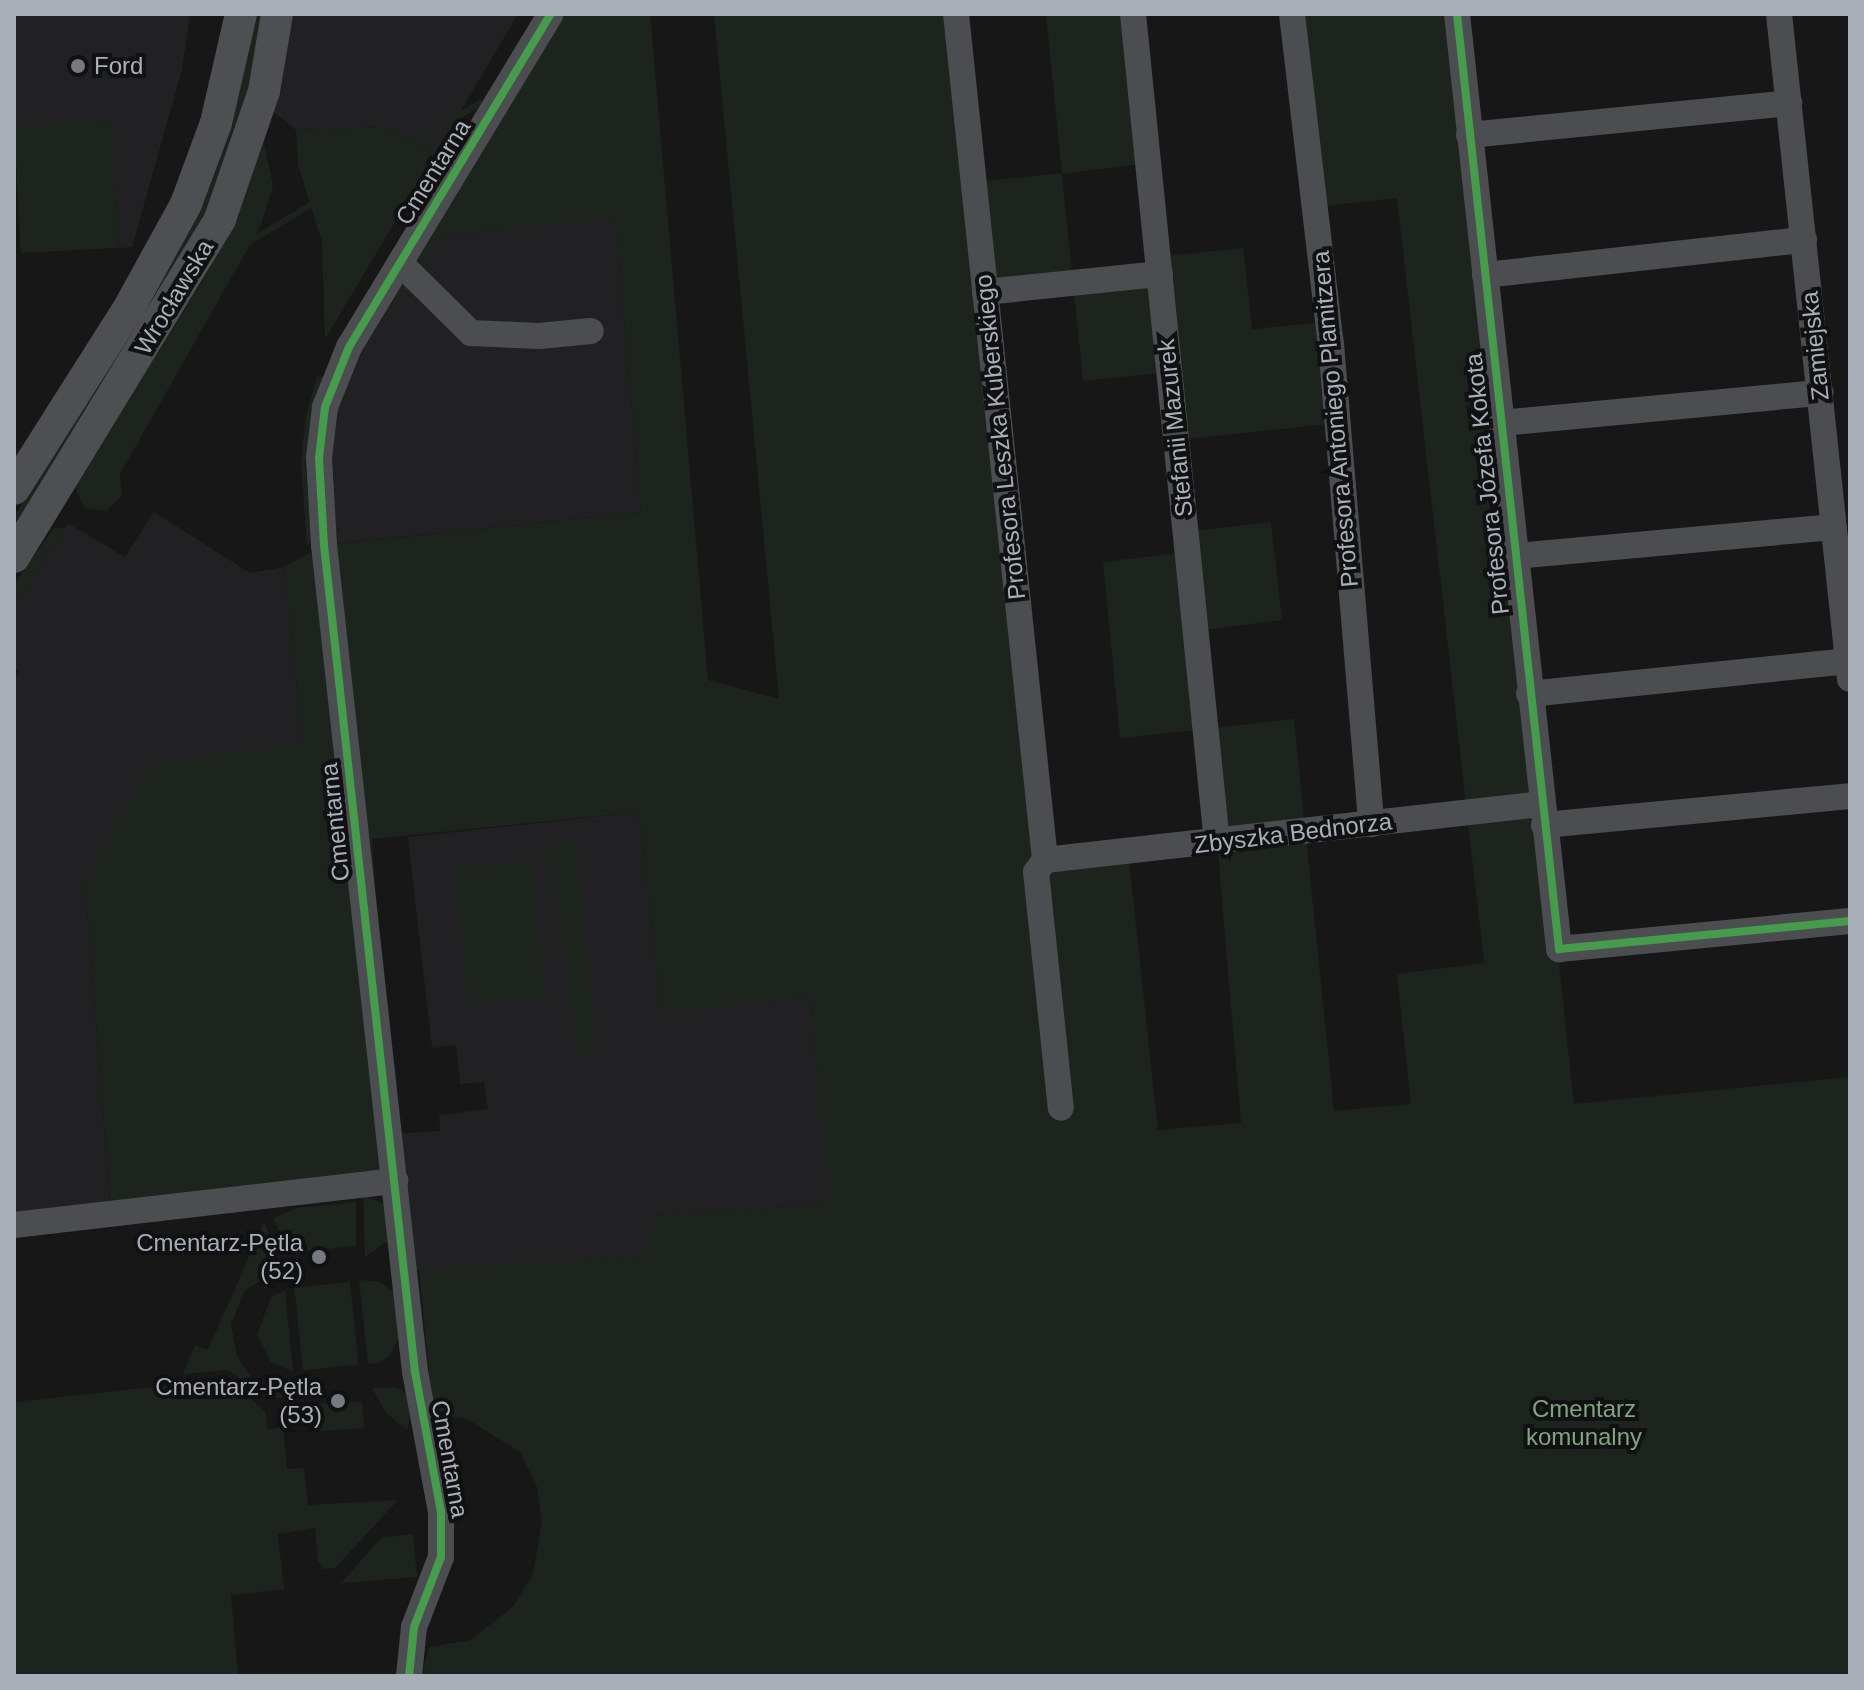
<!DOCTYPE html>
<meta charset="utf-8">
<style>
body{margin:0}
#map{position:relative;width:1864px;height:1690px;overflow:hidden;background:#171717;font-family:Helvetica,sans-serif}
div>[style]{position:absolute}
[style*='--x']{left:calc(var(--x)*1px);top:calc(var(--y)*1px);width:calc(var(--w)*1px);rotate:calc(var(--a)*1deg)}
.built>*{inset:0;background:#212123}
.green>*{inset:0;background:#1d241d;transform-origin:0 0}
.minor>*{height:26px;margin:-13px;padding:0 13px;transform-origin:13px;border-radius:13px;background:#4b4d50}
.major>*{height:32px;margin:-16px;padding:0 16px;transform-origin:16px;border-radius:16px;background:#4d4f52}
.cycleway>*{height:8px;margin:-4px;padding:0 4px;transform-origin:4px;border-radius:4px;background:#469c4c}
.dots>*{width:22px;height:22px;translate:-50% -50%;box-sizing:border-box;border:4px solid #111113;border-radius:50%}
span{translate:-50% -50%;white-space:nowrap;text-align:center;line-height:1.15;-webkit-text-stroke:8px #111113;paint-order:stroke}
.poi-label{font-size:24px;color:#a8afb8}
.left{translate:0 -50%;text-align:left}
.right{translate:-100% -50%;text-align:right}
.street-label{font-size:24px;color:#a8afb8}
.park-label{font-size:24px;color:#82a37f}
.frame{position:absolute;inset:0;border:16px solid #a8afb8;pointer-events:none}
</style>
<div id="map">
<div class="built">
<i style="clip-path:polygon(14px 14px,190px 14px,182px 70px,132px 247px,119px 248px,111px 121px,14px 128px)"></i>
<i style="clip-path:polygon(288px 14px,518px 14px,436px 153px,384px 127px,296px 130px,271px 110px)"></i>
<i style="clip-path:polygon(615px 216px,641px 512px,324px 545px,325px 407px,416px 239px)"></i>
<i style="clip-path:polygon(154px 512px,250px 573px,284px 567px,303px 744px,85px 882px,110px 1204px,14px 1216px,14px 680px,19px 672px,14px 668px,14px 608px,68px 523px,125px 557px)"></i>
<i style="clip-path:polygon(639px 812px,661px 1011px,810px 998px,831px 1204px,655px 1216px,648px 1256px,405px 1271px,390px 1134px,440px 1131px,439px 1115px,488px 1109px,484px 1082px,460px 1084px,456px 1045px,432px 1048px,408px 837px)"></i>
</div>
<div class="green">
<i style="clip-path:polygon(253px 14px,264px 14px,251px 90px,199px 232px,14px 533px,14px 516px,83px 407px,221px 150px,243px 78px)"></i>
<i style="clip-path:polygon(551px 14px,650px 14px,708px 680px,779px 699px,714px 14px,956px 14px,974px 182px,1062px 173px,1046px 14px,1133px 14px,1148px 163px,1062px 174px,1073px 283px,1159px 274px,1158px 257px,1243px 248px,1252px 329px,1329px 322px,1339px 423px,1176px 440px,1169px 372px,1083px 381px,1073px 283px,985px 292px,1045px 859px,1128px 851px,1158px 1130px,1241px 1123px,1217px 842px,1205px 729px,1120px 738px,1103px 562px,1187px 552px,1186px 532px,1271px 522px,1282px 620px,1196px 631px,1206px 729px,1294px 719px,1334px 1111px,1411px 1104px,1397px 974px,1484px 963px,1397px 198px,1315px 207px,1292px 14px,1457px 14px,1574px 1104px,1850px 1077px,1850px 1676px,422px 1676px,429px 1647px,470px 1640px,513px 1607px,533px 1574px,542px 1522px,537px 1487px,520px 1452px,467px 1419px,433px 1415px,419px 1269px,647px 1256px,654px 1216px,830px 1204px,810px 998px,661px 1012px,639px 812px,372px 839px,395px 1181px,111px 1214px,85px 882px,152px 762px,303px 744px,284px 567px,324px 545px,333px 505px,338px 544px,641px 512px,615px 217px,440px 236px,421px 267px,417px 260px)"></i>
<i style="left:481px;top:99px;width:6px;height:308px;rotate:59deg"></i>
<i style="left:112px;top:121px;width:127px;height:98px;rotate:87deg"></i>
<i style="clip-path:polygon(384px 127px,436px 153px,325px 339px,322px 242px,298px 165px,296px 130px)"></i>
<i style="clip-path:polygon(264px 142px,273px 186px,260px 227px,120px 474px,122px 496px,106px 511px,85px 508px,74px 486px,202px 282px,233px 225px)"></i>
<i style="left:403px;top:284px;width:5px;height:107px;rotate:37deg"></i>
<i style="clip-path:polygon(317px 376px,323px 378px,305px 465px,312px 540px,307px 546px,301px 465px,305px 420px)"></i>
<i style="clip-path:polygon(54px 528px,65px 528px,14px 608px,14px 584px)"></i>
<i style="left:575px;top:839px;width:214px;height:21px;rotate:84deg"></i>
<i style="clip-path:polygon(550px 844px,559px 955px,556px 955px,543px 845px)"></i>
<i style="left:531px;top:861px;width:137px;height:77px;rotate:84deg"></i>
<i style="clip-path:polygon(363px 1195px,385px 1204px,388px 1241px,365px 1257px)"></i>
<i style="clip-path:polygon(356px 1202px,356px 1246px,289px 1253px,273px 1218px,297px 1208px)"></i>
<i style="clip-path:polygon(264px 1222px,282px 1267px,245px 1290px,231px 1324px,237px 1357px,251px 1377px,270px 1390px,296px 1396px,268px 1399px,228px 1370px,183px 1374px,195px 1345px,208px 1350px)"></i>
<i style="clip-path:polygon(359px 1280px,380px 1282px,396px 1293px,402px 1333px,389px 1356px,379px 1363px,368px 1364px)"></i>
<i style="left:350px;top:1282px;width:83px;height:56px;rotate:84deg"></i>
<i style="clip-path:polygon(285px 1290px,293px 1371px,271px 1362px,257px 1335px,271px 1297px)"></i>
<i style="clip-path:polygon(228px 1379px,265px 1411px,268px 1429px,283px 1427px,287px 1469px,304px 1468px,308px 1505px,398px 1500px,335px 1568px,324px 1569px,318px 1561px,315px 1528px,278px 1534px,284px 1589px,231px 1595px,238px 1676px,14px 1676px,14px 1402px)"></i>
<i style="clip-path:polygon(397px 1387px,415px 1400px,407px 1430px,386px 1413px,372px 1388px)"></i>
<i style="left:362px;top:1401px;width:27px;height:54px;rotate:86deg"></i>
<i style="clip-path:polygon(413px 1534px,417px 1577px,341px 1583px,381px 1538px)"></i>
</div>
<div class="minor">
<i style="--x:956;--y:14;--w:851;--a:83.99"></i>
<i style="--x:1133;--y:14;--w:832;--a:84.21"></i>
<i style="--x:1292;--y:14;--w:332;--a:83.3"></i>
<i style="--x:1331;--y:344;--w:482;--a:85.2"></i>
<i style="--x:1457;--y:14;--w:941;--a:83.77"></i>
<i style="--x:1559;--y:949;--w:292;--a:-5.5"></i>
<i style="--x:1779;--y:14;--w:669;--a:83.91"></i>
<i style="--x:1469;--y:135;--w:322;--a:-5.7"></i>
<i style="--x:400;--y:263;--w:100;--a:44.6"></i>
<i style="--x:471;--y:333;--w:68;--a:2.5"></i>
<i style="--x:539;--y:336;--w:52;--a:-5.5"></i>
<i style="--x:1485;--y:275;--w:321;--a:-6.3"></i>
<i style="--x:985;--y:292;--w:176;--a:-5.9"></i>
<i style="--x:1501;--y:423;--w:321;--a:-5.4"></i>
<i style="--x:1515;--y:556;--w:320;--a:-5.2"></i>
<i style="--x:1529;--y:694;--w:321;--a:-5.9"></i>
<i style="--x:1544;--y:825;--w:307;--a:-5.4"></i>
<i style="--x:1045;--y:860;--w:500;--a:-6.43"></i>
<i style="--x:1045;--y:860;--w:15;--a:127"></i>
<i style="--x:1036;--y:872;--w:237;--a:84"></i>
<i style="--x:14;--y:1225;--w:384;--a:-6.6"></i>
<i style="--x:409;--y:1676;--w:49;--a:-84.2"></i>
<i style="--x:414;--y:1627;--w:75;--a:-68.9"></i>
<i style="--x:441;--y:1557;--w:45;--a:-90"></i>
<i style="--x:441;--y:1512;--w:142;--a:-100.5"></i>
<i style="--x:415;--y:1372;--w:832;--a:-96.28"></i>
<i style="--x:324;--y:545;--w:87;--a:-93.3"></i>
<i style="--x:319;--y:458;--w:51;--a:-83.3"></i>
<i style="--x:325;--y:407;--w:65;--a:-68.2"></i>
<i style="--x:349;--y:347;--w:389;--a:-58.8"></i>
</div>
<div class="major">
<i style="--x:14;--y:489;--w:217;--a:-57.6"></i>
<i style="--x:130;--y:306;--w:116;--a:-61.2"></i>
<i style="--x:186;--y:204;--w:86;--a:-69.7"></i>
<i style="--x:216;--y:123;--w:112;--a:-77.1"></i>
<i style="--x:14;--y:557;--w:396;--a:-58.6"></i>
<i style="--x:220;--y:219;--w:135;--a:-71"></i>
<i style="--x:264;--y:91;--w:78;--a:-80.4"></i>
</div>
<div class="cycleway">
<i style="--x:1457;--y:14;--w:941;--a:83.77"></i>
<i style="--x:1559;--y:949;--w:292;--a:-5.5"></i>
<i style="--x:409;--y:1676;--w:49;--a:-84.2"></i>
<i style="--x:414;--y:1627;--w:75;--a:-68.9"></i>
<i style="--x:441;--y:1557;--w:45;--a:-90"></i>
<i style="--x:441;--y:1512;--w:142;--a:-100.5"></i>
<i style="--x:415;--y:1372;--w:832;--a:-96.28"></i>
<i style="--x:324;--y:545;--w:87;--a:-93.3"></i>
<i style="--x:319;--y:458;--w:51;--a:-83.3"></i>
<i style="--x:325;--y:407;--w:65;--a:-68.2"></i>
<i style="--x:349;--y:347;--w:389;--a:-58.8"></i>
</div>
<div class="dots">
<i style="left:78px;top:66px;background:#757a80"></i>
<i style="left:319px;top:1257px;background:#757a80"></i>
<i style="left:338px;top:1401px;background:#757a80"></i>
</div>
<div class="poi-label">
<span class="left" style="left:94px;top:66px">Ford</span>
<span class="right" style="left:303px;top:1257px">Cmentarz-Pętla<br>(52)</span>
<span class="right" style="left:322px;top:1401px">Cmentarz-Pętla<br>(53)</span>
</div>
<div class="street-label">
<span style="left:433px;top:172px;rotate:-58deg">Cmentarna</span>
<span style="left:174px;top:297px;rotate:-59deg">Wrocławska</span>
<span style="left:1815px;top:346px;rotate:-96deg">Zamiejska</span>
<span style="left:1335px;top:419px;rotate:-95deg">Profesora Antoniego Plamitzera</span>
<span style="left:1175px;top:428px;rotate:-96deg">Stefanii Mazurek</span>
<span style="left:1000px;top:437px;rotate:-96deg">Profesora Leszka Kuberskiego</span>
<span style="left:1487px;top:484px;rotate:-96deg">Profesora Józefa Kokota</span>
<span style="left:335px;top:822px;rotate:-96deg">Cmentarna</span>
<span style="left:1293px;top:833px;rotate:-7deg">Zbyszka Bednorza</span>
<span style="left:450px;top:1459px;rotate:80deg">Cmentarna</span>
</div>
<div class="park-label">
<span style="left:1584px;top:1423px">Cmentarz<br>komunalny</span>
</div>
<div class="frame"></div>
</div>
